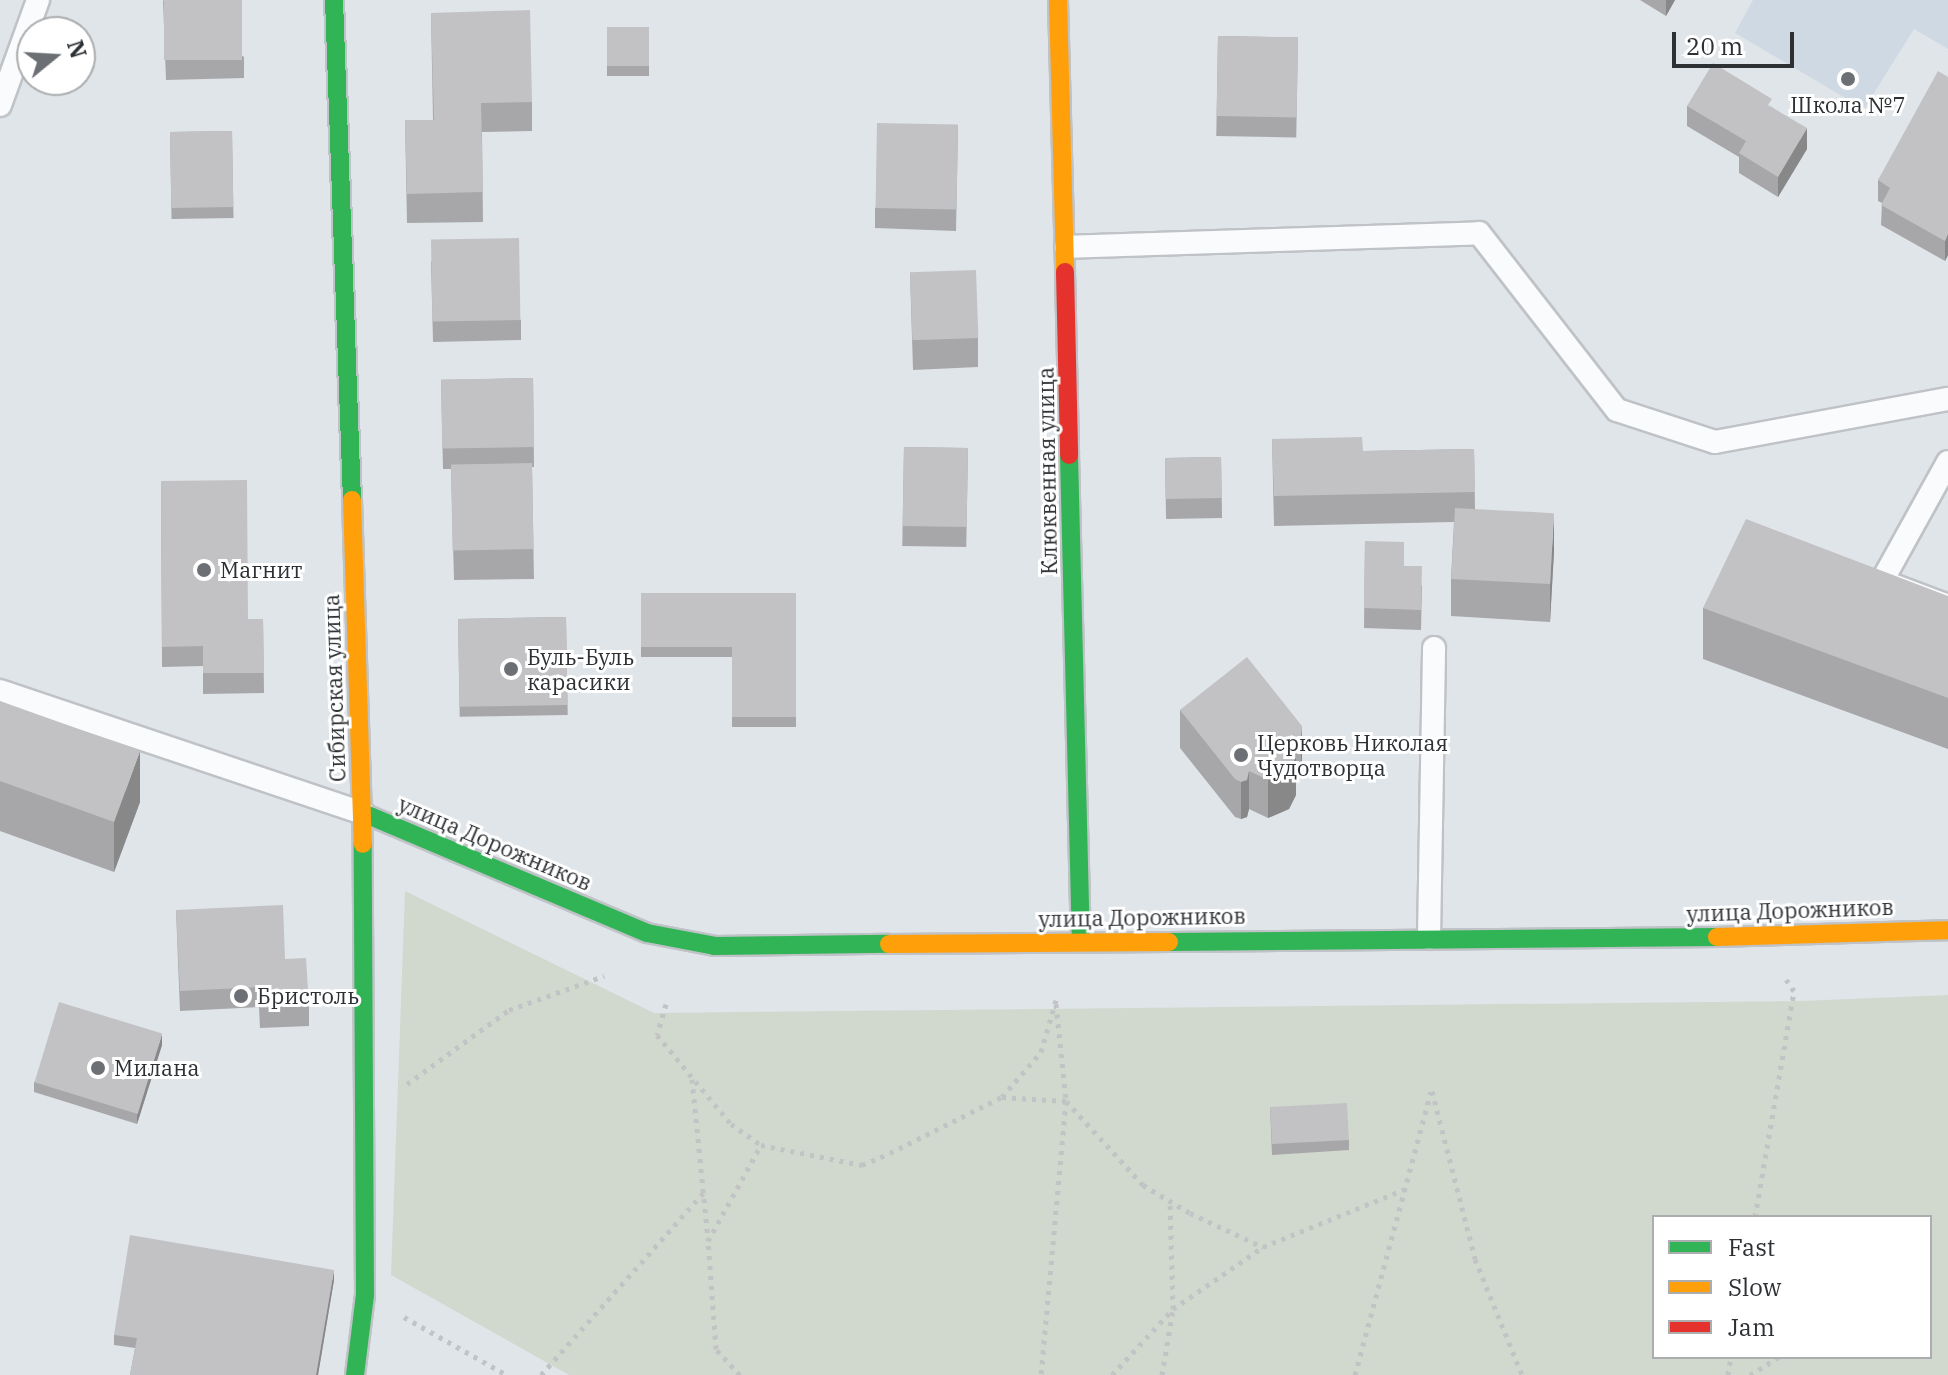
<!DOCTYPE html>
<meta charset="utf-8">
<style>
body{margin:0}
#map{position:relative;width:1948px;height:1375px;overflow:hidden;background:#e0e5ea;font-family:"IBM Plex Serif",serif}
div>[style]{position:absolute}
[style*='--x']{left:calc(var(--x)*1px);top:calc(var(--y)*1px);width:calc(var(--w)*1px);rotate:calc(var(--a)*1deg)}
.built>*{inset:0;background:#cfd9e3}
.green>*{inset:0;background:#d1d9ce}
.path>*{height:5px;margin-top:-2.5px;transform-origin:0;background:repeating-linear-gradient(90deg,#c2c3c5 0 4px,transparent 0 10px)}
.roads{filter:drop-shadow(2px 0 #bfc2c6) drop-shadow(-2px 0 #bfc2c6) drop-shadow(0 2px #bfc2c6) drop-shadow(0 -2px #bfc2c6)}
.lane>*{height:22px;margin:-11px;padding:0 11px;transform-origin:11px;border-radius:11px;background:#fafbfc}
.fast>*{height:18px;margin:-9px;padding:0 9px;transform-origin:9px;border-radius:9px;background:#30b455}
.slow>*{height:18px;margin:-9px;padding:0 9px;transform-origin:9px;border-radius:9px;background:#ff9f0a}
.jam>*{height:18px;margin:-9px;padding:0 9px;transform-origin:9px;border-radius:9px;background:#e5322d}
.wall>*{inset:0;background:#a7a7a9;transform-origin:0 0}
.shaded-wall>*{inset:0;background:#888889}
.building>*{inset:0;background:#c2c2c4;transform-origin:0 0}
.dots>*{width:22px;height:22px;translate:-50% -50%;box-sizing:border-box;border:4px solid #fff;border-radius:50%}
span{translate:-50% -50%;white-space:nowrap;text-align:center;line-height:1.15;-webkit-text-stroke:6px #fff;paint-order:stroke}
.poi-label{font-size:22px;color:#2e3134}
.left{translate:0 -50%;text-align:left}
.street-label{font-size:22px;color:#2e3134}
.legend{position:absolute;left:1652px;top:1215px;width:280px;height:144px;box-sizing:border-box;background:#fff;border:2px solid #abadae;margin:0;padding:10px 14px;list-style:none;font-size:24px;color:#2e3134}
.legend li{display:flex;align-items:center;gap:16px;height:40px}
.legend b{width:40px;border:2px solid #abadae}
.north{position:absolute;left:16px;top:16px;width:80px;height:80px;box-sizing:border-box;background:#fff;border:2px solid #abadae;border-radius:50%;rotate:72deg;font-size:22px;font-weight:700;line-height:32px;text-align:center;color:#2e3134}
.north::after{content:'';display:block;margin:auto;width:28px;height:36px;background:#6c7074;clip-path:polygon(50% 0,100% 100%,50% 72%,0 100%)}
.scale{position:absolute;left:1672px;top:32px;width:122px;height:36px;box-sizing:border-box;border:4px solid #2e3134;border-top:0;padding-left:10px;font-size:24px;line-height:28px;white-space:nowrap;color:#2e3134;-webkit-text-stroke:6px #fff;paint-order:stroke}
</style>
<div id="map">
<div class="built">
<i style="clip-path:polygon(1753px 0,1948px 0,1948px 49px,1914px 29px,1864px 109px,1735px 33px)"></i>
</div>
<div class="green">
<i style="clip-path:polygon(evenodd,405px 891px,654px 1013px,1800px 1001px,1948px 995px,1948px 1375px,569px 1375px,391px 1275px,405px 891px,1654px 1217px,1930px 1217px,1930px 1357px,1654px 1357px,1654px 1217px)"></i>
</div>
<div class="path">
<i style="--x:666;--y:1004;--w:32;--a:106"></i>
<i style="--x:657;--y:1035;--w:116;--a:50.3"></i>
<i style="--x:731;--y:1124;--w:37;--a:35"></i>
<i style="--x:1056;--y:1004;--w:98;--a:84.1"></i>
<i style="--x:1066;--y:1101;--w:114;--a:47.5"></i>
<i style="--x:1143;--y:1185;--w:55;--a:30.8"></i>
<i style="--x:1190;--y:1213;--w:81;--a:25"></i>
<i style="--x:692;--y:1079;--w:162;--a:84.3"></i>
<i style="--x:407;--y:1084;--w:126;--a:-36"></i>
<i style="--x:509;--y:1010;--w:101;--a:-19.7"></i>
<i style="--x:1432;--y:1091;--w:173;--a:75.6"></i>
<i style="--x:1475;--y:1259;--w:125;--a:67.9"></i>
<i style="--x:1002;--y:1097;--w:64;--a:3.6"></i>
<i style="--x:1066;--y:1101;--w:275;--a:95.2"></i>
<i style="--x:1755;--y:1217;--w:229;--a:-80.2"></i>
<i style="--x:1794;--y:991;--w:14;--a:-124"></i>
<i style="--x:404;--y:1317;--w:118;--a:29.4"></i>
<i style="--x:541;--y:1375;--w:244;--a:-48.3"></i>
<i style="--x:740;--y:1375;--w:35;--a:-133"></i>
<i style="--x:716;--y:1349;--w:108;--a:-94.2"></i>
<i style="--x:708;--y:1241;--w:110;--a:-61.1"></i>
<i style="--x:761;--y:1145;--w:103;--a:11.2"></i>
<i style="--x:862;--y:1165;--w:30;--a:-23"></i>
<i style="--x:890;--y:1153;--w:125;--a:-26.6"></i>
<i style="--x:1002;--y:1097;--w:60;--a:-49.1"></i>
<i style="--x:1041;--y:1052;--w:54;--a:-73.9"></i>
<i style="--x:1112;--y:1375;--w:90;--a:-47.3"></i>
<i style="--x:1173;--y:1309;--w:108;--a:-91.6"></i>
<i style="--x:1162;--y:1375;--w:67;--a:-80.5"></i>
<i style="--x:1173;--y:1309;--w:109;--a:-34.6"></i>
<i style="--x:1263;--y:1247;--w:153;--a:-22.2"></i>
<i style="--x:1355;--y:1375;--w:293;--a:-75"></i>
<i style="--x:1728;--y:1375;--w:18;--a:-81"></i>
<i style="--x:1750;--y:1375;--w:34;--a:-32"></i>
</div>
<div class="roads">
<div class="lane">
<i style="--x:0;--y:105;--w:112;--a:-70.1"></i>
<i style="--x:1066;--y:247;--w:413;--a:-1.9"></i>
<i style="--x:1479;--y:233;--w:224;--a:52.1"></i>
<i style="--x:1617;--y:410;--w:103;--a:18.1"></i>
<i style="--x:1715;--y:442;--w:237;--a:-10.5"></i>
<i style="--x:1948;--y:462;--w:136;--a:119"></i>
<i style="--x:1882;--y:581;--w:71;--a:20.7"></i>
<i style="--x:0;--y:691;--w:383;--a:18.6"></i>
<i style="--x:1429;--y:938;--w:290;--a:-89"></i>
</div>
<div class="fast">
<i style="--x:334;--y:0;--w:500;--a:87.94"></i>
<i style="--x:1069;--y:455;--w:487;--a:88.6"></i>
<i style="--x:363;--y:813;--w:308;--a:22.9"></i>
<i style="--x:647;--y:933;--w:69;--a:10.8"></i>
<i style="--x:715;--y:946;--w:174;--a:-0.7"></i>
<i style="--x:1169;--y:942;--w:548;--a:-0.52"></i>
<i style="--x:355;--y:1375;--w:81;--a:-82.9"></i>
<i style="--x:365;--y:1295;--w:451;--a:-90.3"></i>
</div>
<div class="slow">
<i style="--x:1058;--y:0;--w:272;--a:88.5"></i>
<i style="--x:352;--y:500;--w:344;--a:88.2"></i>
<i style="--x:1717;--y:937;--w:231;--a:-1.7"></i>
<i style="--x:889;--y:944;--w:280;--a:-0.4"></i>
</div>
<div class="jam">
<i style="--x:1065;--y:272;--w:183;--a:88.7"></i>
</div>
</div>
<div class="wall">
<i style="clip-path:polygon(163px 0,244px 57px,244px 78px,166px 80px)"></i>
<i style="clip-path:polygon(1640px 0,1675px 0,1666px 16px)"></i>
<i style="clip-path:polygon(431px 13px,532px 102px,532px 131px,482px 132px,483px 222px,407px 223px,405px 120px,433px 120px)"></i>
<i style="left:649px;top:27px;width:49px;height:42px;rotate:90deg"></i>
<i style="left:1218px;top:36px;width:80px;height:100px;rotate:1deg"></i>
<i style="clip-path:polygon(1948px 77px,1948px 255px,1945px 261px,1881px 225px,1882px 203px,1878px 201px,1878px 180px)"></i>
<i style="clip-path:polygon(1687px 106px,1772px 107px,1807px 149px,1778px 197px,1739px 173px,1739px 157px,1687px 126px)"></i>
<i style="clip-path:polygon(958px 125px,956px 231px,875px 228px,875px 208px)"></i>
<i style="left:232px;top:131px;width:87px;height:62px;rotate:89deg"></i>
<i style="clip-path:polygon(431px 261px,521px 320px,521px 340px,433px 342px)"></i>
<i style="clip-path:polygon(910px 272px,978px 338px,978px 367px,913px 370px)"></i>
<i style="clip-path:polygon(533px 378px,534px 467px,532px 467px,534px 579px,454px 580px,451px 469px,443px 469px,441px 380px)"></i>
<i style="clip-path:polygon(1272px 439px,1363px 451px,1474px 449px,1475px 509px,1554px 551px,1550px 622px,1451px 616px,1451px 579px,1454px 522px,1274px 526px)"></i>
<i style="left:904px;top:447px;width:64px;height:99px;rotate:1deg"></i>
<i style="left:1221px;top:457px;width:61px;height:56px;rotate:89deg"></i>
<i style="clip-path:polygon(161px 481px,248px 619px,263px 619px,264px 693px,203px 694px,203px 666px,162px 667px)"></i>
<i style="clip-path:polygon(1365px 541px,1404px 566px,1422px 586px,1421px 630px,1364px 628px)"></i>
<i style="clip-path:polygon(641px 593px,796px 593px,796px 727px,732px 727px,732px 657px,641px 657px)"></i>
<i style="clip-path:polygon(1948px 596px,1948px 749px,1703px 659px,1703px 608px)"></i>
<i style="left:566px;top:617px;width:98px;height:108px;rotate:89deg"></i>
<i style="clip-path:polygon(0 701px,140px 802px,114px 872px,0 831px)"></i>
<i style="clip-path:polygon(1180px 710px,1302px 726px,1302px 763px,1301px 774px,1296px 775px,1296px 795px,1289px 809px,1268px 818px,1249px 809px,1247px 817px,1241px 819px,1235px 817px,1180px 748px)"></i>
<i style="clip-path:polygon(176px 910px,285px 959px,309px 1006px,309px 1026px,260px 1028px,259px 1007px,180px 1011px)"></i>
<i style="clip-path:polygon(162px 1045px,137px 1124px,34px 1092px,34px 1082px)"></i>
<i style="clip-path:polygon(1270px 1108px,1349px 1140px,1349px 1150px,1272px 1155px)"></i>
<i style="clip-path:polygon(334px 1280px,318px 1375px,130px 1375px,135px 1348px,114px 1345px,114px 1335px)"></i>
</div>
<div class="shaded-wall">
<i style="clip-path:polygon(1666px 0,1675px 0,1666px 16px)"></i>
<i style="clip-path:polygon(1807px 128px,1807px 149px,1778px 197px,1778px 177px)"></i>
<i style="clip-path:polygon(1948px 234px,1948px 255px,1945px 261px,1945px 241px)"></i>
<i style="clip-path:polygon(1554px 513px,1554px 551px,1550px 622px,1550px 584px)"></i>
<i style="clip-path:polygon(1302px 726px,1302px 763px,1301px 774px,1301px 737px)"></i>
<i style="clip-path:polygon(140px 751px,140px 802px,114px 872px,114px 822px)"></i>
<i style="clip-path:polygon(1296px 757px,1296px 795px,1289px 809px,1268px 818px,1268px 780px)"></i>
<i style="clip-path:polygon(1249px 771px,1249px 809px,1247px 817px,1241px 819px,1241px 782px)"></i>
<i style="clip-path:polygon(162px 1034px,162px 1045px,137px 1124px,137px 1114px)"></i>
<i style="clip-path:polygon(334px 1270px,334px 1280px,318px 1375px,316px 1375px)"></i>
</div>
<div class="building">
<i style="left:164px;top:0;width:78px;height:60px"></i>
<i style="clip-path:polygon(530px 10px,532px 102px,481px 103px,483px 192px,407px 194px,405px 120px,434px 120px,431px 13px)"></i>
<i style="left:649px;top:27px;width:39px;height:42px;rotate:90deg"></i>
<i style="left:1218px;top:36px;width:80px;height:80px;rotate:1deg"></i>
<i style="clip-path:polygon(1713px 63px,1772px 99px,1768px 105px,1807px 128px,1778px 177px,1739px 153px,1746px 141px,1687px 106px)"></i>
<i style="clip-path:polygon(1938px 71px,1948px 77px,1948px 234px,1945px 241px,1881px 205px,1890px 188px,1878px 180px)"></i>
<i style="left:877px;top:123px;width:81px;height:85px;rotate:1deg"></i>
<i style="left:232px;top:131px;width:76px;height:62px;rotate:89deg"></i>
<i style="left:519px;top:238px;width:82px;height:88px;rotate:89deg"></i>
<i style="left:976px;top:270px;width:68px;height:66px;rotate:88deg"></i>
<i style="left:533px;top:378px;width:69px;height:92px;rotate:89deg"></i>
<i style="clip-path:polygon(1362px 437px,1363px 451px,1474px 449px,1475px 492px,1274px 496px,1272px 439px)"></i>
<i style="left:904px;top:447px;width:64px;height:79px;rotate:1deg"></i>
<i style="left:1221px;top:457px;width:41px;height:56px;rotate:89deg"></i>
<i style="left:532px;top:463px;width:86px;height:81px;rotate:89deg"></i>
<i style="clip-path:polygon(247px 480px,248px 619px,263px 619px,264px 673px,203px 673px,203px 646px,162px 647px,161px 481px)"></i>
<i style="left:1455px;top:508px;width:99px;height:71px;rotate:3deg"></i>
<i style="clip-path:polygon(1746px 519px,1948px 596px,1948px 698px,1703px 608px)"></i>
<i style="clip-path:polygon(1365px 541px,1404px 542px,1404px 566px,1422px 566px,1421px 610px,1364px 608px)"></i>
<i style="clip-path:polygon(641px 593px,796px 593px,796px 717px,732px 717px,732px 647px,641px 647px)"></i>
<i style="left:566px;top:617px;width:88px;height:108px;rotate:89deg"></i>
<i style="clip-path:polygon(1247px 657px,1302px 726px,1301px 737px,1292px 738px,1296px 757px,1289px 771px,1268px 780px,1249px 771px,1247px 780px,1241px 782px,1235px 779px,1180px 710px)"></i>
<i style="clip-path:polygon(0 701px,140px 751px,114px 822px,0 781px)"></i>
<i style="clip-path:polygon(283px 905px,285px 959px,306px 958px,309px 1006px,260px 1008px,259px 987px,180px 991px,176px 910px)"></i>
<i style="left:59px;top:1002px;width:108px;height:84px;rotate:17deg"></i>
<i style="left:1347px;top:1103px;width:37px;height:77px;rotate:87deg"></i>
<i style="clip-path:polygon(130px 1235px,334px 1270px,316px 1375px,130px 1375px,137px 1338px,114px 1335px)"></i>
</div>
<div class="dots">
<i style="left:1848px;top:79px;background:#6c7074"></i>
<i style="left:204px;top:570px;background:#6c7074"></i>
<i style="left:511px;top:669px;background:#6c7074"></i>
<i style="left:1241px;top:755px;background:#6c7074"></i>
<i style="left:241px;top:996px;background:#6c7074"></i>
<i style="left:98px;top:1068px;background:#6c7074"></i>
</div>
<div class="poi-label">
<span style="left:1848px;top:105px">Школа №7</span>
<span class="left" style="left:220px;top:570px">Магнит</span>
<span class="left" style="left:527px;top:669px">Буль-Буль<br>карасики</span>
<span class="left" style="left:1257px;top:755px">Церковь Николая<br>Чудотворца</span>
<span class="left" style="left:257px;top:996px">Бристоль</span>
<span class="left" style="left:114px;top:1068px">Милана</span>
</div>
<div class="street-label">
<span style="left:1047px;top:471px;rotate:-91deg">Клюквенная улица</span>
<span style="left:334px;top:688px;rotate:-92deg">Сибирская улица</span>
<span style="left:495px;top:843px;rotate:23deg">улица Дорожников</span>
<span style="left:1790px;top:910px;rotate:-2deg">улица Дорожников</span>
<span style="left:1142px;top:917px;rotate:-1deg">улица Дорожников</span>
</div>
<ul class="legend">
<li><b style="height:10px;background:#30b455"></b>Fast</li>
<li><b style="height:10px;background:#ff9f0a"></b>Slow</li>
<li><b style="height:10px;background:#e5322d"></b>Jam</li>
</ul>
<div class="north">N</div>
<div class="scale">20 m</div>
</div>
